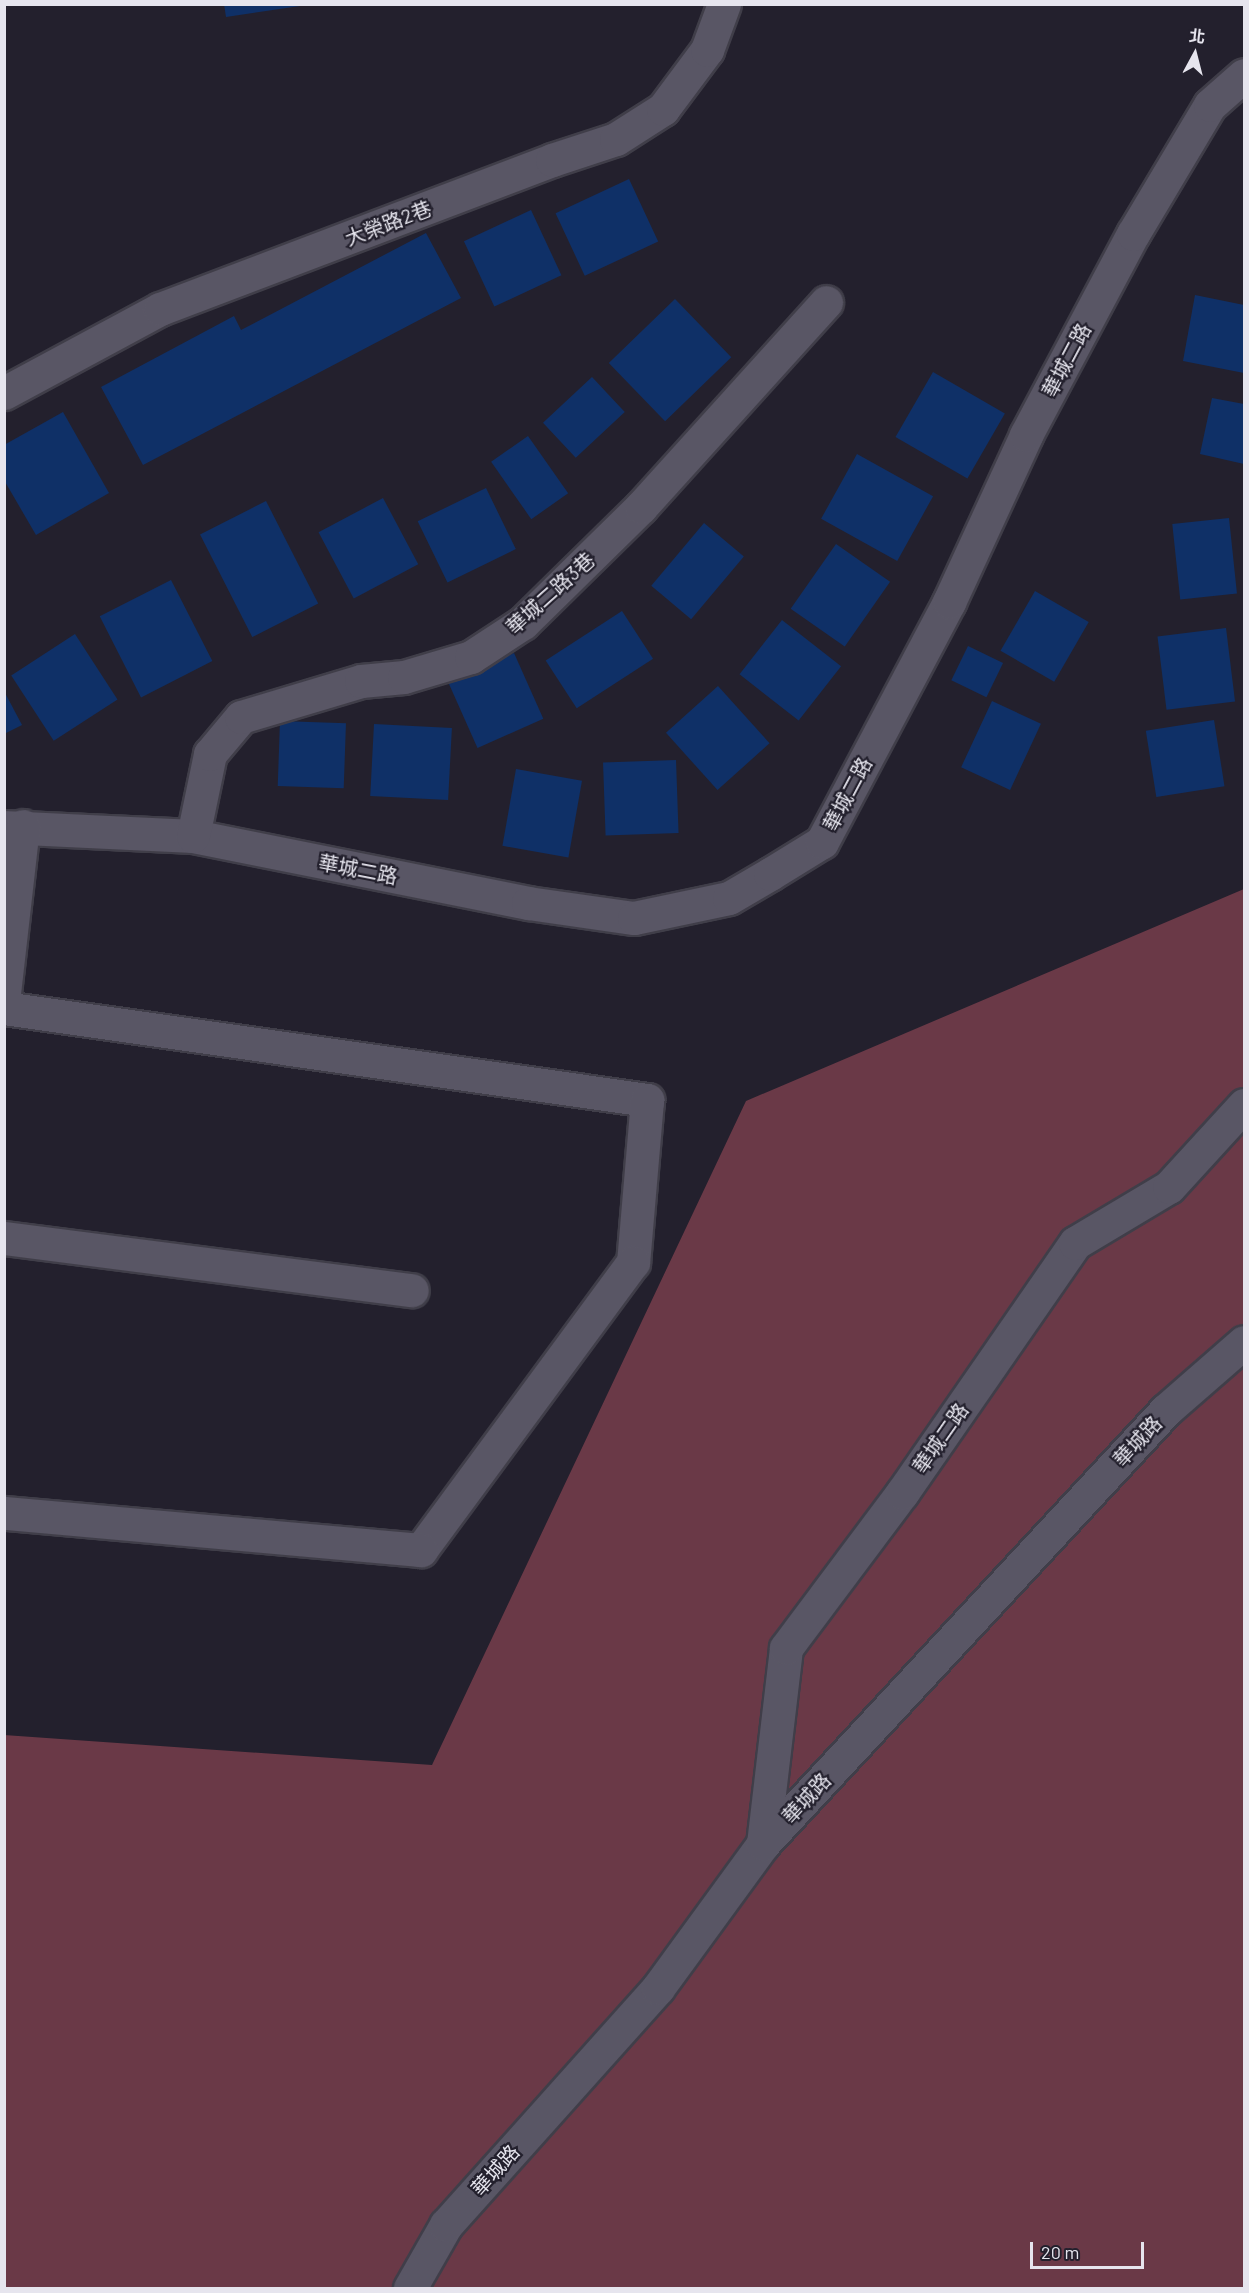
<!DOCTYPE html>
<meta charset="utf-8">
<style>
body{margin:0}
#map{position:relative;width:1249px;height:2293px;overflow:hidden;background:#23202d;font-family:Barlow,"Noto Sans TC",sans-serif}
div>[style]{position:absolute}
[style*='--x']{left:calc(var(--x)*1px);top:calc(var(--y)*1px);width:calc(var(--w)*1px);rotate:calc(var(--a)*1deg)}
.green>*{inset:0;background:#6a3947}
.building>*{inset:0;background:#0f3067;transform-origin:0 0}
.roads{filter:drop-shadow(2px 0 #403e49) drop-shadow(-2px 0 #403e49) drop-shadow(0 2px #403e49) drop-shadow(0 -2px #403e49)}
.minor>*{height:33px;margin:-16.5px;padding:0 16.5px;transform-origin:16.5px;border-radius:16.5px;background:#595665}
span{translate:-50% -50%;white-space:nowrap;text-align:center;line-height:1.15;-webkit-text-stroke:4.5px #23202d;paint-order:stroke}
.street-label{font-size:20px;color:#e6e5ee}
.frame{position:absolute;inset:0;border:6px solid #e6e5ee;pointer-events:none}
.north{position:absolute;left:1165px;top:24px;width:60px;height:60px;-webkit-text-stroke:4px #23202d;paint-order:stroke;rotate:7deg;font-size:16px;font-weight:700;line-height:24px;text-align:center;color:#e6e5ee}
.north::after{content:'';display:block;margin:auto;width:21px;height:27px;background:#e6e5ee;clip-path:polygon(50% 0,100% 100%,50% 72%,0 100%)}
.scale{position:absolute;left:1030px;top:2242px;width:114px;height:27px;box-sizing:border-box;border:3px solid #e6e5ee;border-top:0;padding-left:8px;font-size:18px;line-height:21px;white-space:nowrap;color:#e6e5ee;-webkit-text-stroke:4px #23202d;paint-order:stroke}
</style>
<div id="map">
<div class="green">
<i style="clip-path:polygon(1244px 889px,1244px 2288px,5px 2288px,4px 1735px,432px 1765px,746px 1101px)"></i>
</div>
<div class="building">
<i style="clip-path:polygon(224px 4px,300px 4px,300px 6px,226px 17px)"></i>
<i style="left:629px;top:179px;width:69px;height:81px;rotate:65deg"></i>
<i style="left:531px;top:210px;width:72px;height:74px;rotate:65deg"></i>
<i style="clip-path:polygon(426px 233px,461px 298px,143px 465px,101px 387px,234px 316px,241px 330px)"></i>
<i style="clip-path:polygon(1195px 295px,1244px 305px,1244px 373px,1183px 361px)"></i>
<i style="left:675px;top:299px;width:81px;height:92px;rotate:46deg"></i>
<i style="left:933px;top:372px;width:83px;height:75px;rotate:30deg"></i>
<i style="left:592px;top:377px;width:48px;height:67px;rotate:47deg"></i>
<i style="clip-path:polygon(1212px 398px,1244px 404px,1244px 464px,1200px 454px)"></i>
<i style="clip-path:polygon(63px 412px,109px 493px,36px 535px,4px 480px,4px 445px)"></i>
<i style="left:528px;top:436px;width:70px;height:45px;rotate:55deg"></i>
<i style="left:857px;top:454px;width:87px;height:74px;rotate:29deg"></i>
<i style="left:486px;top:488px;width:68px;height:76px;rotate:64deg"></i>
<i style="left:383px;top:498px;width:75px;height:73px;rotate:62deg"></i>
<i style="left:266px;top:501px;width:115px;height:74px;rotate:63deg"></i>
<i style="left:1229px;top:518px;width:76px;height:57px;rotate:84deg"></i>
<i style="left:704px;top:523px;width:52px;height:82px;rotate:40deg"></i>
<i style="left:836px;top:544px;width:66px;height:79px;rotate:35deg"></i>
<i style="left:171px;top:580px;width:91px;height:80px;rotate:63deg"></i>
<i style="left:1035px;top:591px;width:62px;height:69px;rotate:30deg"></i>
<i style="left:622px;top:611px;width:57px;height:91px;rotate:57deg"></i>
<i style="left:782px;top:620px;width:75px;height:69px;rotate:38deg"></i>
<i style="left:1226px;top:628px;width:74px;height:69px;rotate:83deg"></i>
<i style="left:75px;top:634px;width:78px;height:76px;rotate:57deg"></i>
<i style="left:968px;top:646px;width:39px;height:38px;rotate:26deg"></i>
<i style="left:514px;top:653px;width:72px;height:72px;rotate:66deg"></i>
<i style="left:718px;top:686px;width:77px;height:70px;rotate:48deg"></i>
<i style="clip-path:polygon(4px 691px,22px 725px,4px 734px)"></i>
<i style="left:992px;top:701px;width:54px;height:73px;rotate:25deg"></i>
<i style="left:1214px;top:720px;width:67px;height:69px;rotate:81deg"></i>
<i style="left:280px;top:721px;width:66px;height:65px;rotate:2deg"></i>
<i style="left:374px;top:724px;width:78px;height:72px;rotate:3deg"></i>
<i style="left:676px;top:760px;width:73px;height:73px;rotate:88deg"></i>
<i style="left:516px;top:769px;width:67px;height:78px;rotate:10deg"></i>
</div>
<div class="roads">
<div class="minor">
<i style="--x:4;--y:393;--w:177;--a:-28.3"></i>
<i style="--x:160;--y:309;--w:419;--a:-20.8"></i>
<i style="--x:552;--y:160;--w:67;--a:-18.2"></i>
<i style="--x:616;--y:139;--w:56;--a:-32.6"></i>
<i style="--x:663;--y:109;--w:74;--a:-53.3"></i>
<i style="--x:707;--y:50;--w:49;--a:-69.7"></i>
<i style="--x:4;--y:827;--w:189;--a:2.7"></i>
<i style="--x:193;--y:836;--w:342;--a:11.3"></i>
<i style="--x:528;--y:903;--w:107;--a:8.1"></i>
<i style="--x:634;--y:918;--w:97;--a:-11.9"></i>
<i style="--x:729;--y:898;--w:48;--a:-30.3"></i>
<i style="--x:770;--y:874;--w:61;--a:-31.6"></i>
<i style="--x:822;--y:842;--w:272;--a:-62.1"></i>
<i style="--x:949;--y:602;--w:184;--a:-65.2"></i>
<i style="--x:1026;--y:435;--w:228;--a:-62"></i>
<i style="--x:1133;--y:234;--w:150;--a:-59.2"></i>
<i style="--x:1210;--y:105;--w:45;--a:-41.4"></i>
<i style="--x:193;--y:836;--w:84;--a:-78.3"></i>
<i style="--x:210;--y:754;--w:48;--a:-50"></i>
<i style="--x:241;--y:717;--w:125;--a:-16.7"></i>
<i style="--x:361;--y:681;--w:43;--a:-5.3"></i>
<i style="--x:404;--y:677;--w:70;--a:-16.6"></i>
<i style="--x:471;--y:657;--w:62;--a:-33.2"></i>
<i style="--x:523;--y:623;--w:165;--a:-44.5"></i>
<i style="--x:641;--y:507;--w:276;--a:-47.9"></i>
<i style="--x:4;--y:993;--w:168;--a:-83.5"></i>
<i style="--x:4;--y:1008;--w:650;--a:8.14"></i>
<i style="--x:647;--y:1100;--w:163;--a:94.9"></i>
<i style="--x:633;--y:1262;--w:358;--a:126.4"></i>
<i style="--x:421;--y:1550;--w:419;--a:-174.9"></i>
<i style="--x:4;--y:1238;--w:411;--a:7.3"></i>
<i style="--x:763;--y:1844;--w:197;--a:-83.3"></i>
<i style="--x:786;--y:1648;--w:194;--a:-53.2"></i>
<i style="--x:902;--y:1493;--w:304;--a:-55.3"></i>
<i style="--x:1075;--y:1243;--w:109;--a:-30.8"></i>
<i style="--x:1169;--y:1187;--w:111;--a:-47.6"></i>
<i style="--x:410;--y:2288;--w:73;--a:-60.3"></i>
<i style="--x:446;--y:2225;--w:318;--a:-48.2"></i>
<i style="--x:658;--y:1988;--w:178;--a:-53.9"></i>
<i style="--x:763;--y:1844;--w:592;--a:-47.12"></i>
<i style="--x:1166;--y:1410;--w:103;--a:-41.1"></i>
</div>
</div>
<div class="street-label">
<span style="left:388px;top:223px;rotate:-21deg">大榮路2巷</span>
<span style="left:1066px;top:360px;rotate:-62deg">華城二路</span>
<span style="left:550px;top:593px;rotate:-42deg">華城二路3巷</span>
<span style="left:847px;top:794px;rotate:-62deg">華城二路</span>
<span style="left:358px;top:869px;rotate:11deg">華城二路</span>
<span style="left:940px;top:1438px;rotate:-55deg">華城二路</span>
<span style="left:1137px;top:1441px;rotate:-47deg">華城路</span>
<span style="left:806px;top:1798px;rotate:-47deg">華城路</span>
<span style="left:495px;top:2170px;rotate:-48deg">華城路</span>
</div>
<div class="frame"></div>
<div class="north">北</div>
<div class="scale">20 m</div>
</div>
